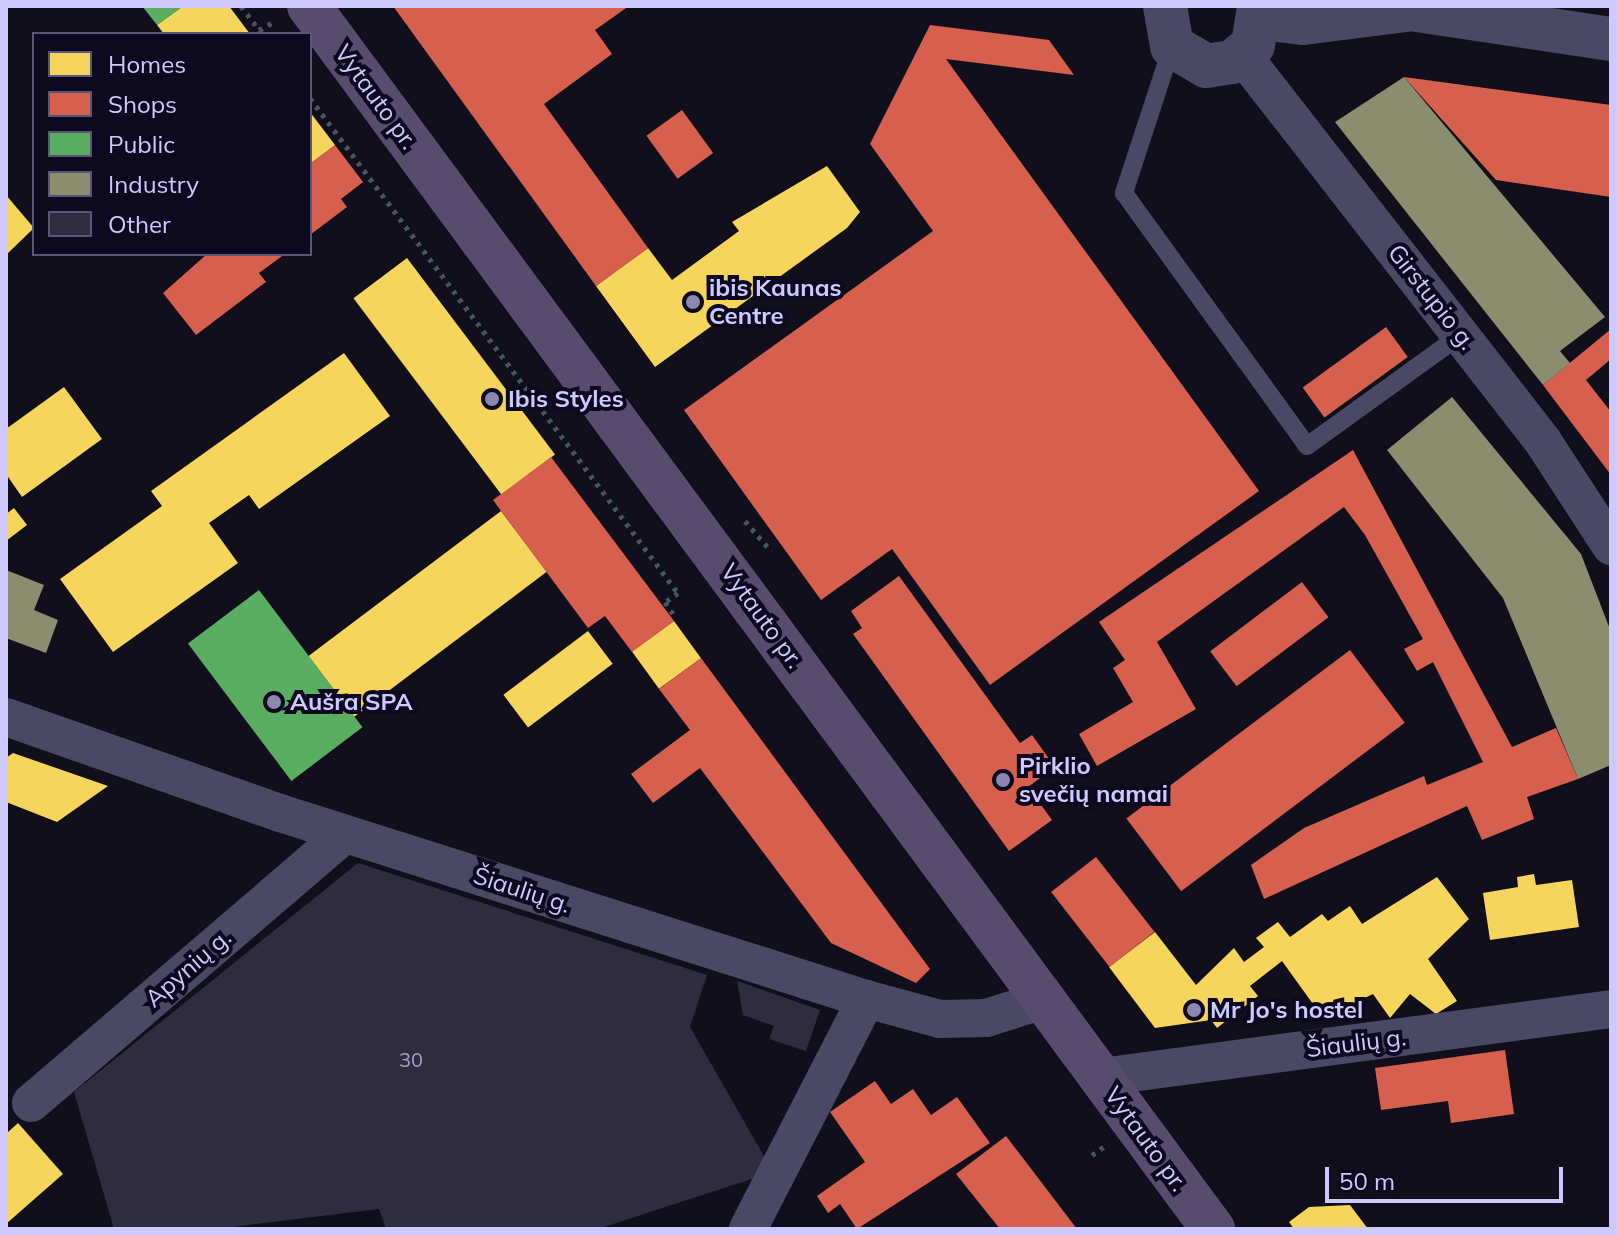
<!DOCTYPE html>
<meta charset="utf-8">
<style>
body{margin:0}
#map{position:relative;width:1617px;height:1235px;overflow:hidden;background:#100f1b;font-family:Mulish,sans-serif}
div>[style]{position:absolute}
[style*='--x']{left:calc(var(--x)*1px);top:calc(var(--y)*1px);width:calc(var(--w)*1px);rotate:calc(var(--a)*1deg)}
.homes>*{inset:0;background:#f6d55c;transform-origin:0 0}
.shops>*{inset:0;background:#d6604d;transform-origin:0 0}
.public>*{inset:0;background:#5aae61;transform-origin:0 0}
.industry>*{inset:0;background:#8c8c6e}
.building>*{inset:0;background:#2e2c3e}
.path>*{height:5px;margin-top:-2.5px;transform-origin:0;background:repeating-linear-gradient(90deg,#445666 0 4px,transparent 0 10px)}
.service>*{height:18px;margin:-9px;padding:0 9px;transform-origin:9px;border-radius:9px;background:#4a4965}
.minor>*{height:38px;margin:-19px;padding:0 19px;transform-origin:19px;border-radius:19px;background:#4a4965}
.tertiary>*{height:44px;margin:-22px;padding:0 22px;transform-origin:22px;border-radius:22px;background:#4a4965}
.primary>*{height:44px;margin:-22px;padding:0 22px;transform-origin:22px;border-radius:22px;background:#574c6e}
.dots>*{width:22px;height:22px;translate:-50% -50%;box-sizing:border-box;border:4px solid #0d0a20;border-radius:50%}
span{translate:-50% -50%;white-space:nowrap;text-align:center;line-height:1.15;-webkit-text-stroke:8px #0d0a20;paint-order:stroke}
.number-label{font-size:20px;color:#a6a2cf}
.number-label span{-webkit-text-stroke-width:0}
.street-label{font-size:24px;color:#cec9ff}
.poi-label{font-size:24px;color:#cec9ff;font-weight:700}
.left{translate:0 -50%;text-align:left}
.frame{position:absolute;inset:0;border:8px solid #cec9ff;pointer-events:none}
.legend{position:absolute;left:32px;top:32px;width:280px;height:224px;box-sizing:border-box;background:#0d0a20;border:2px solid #5a5679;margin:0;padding:10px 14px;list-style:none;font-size:24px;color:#cec9ff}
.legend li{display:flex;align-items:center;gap:16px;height:40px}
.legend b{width:40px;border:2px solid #5a5679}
.scale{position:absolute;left:1325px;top:1167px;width:238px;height:36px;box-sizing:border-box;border:4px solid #cec9ff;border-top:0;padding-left:10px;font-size:24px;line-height:28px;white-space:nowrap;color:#cec9ff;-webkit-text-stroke:6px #0d0a20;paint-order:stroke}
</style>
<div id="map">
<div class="homes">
<i style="clip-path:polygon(183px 6px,229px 6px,250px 34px,164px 34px,157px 25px)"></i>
<i style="clip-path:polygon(310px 112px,335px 145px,310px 164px)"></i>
<i style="clip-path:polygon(827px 166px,860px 212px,847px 228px,655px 367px,596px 286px,648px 248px,672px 280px,739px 231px,732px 222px)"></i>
<i style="clip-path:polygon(6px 195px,34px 228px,6px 255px)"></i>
<i style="left:407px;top:258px;width:246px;height:67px;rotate:53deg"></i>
<i style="clip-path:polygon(344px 353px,390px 416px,259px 509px,249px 495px,209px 523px,238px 563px,113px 652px,60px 579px,162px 506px,151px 491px)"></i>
<i style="clip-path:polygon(64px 387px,102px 439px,22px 497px,6px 474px,6px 429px)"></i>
<i style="clip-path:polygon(14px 508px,27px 525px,6px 541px,6px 514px)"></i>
<i style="left:501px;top:511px;width:76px;height:241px;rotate:53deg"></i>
<i style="left:674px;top:621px;width:46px;height:52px;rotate:54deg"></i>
<i style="left:588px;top:631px;width:41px;height:106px;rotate:53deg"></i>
<i style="clip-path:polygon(13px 753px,108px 786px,57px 822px,6px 802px,6px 758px)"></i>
<i style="clip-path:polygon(1534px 874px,1536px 885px,1572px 880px,1579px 927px,1490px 940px,1483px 893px,1518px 887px,1517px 877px)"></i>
<i style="clip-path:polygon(1437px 877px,1469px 919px,1428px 959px,1457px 1001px,1436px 1014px,1410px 994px,1390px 1018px,1373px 994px,1331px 1014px,1318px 1011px,1282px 961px,1250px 986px,1258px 996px,1217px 1028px,1211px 1020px,1155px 1028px,1109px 967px,1155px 932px,1196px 985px,1234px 948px,1244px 962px,1264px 947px,1256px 938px,1278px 922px,1290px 937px,1322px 914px,1328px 921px,1350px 906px,1362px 924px)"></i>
<i style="clip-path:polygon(18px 1123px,63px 1174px,6px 1224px,6px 1134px)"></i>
<i style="clip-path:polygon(1350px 1205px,1368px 1229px,1294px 1229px,1289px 1222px,1309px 1207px)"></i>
</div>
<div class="shops">
<i style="clip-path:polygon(393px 6px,629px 6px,595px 30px,612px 54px,544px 104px,648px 248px,596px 286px)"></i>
<i style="clip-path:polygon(930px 25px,1049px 40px,1074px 75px,946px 59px,1259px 491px,990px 685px,892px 549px,821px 600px,684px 410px,933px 231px,870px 144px)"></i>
<i style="clip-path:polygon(1404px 77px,1611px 105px,1611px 197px,1496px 180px)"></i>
<i style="left:682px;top:110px;width:53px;height:44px;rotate:54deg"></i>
<i style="clip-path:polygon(335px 145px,363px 182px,341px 199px,347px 207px,310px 235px,310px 164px)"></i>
<i style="clip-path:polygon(207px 254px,285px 254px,259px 273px,266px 282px,196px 335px,163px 293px)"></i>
<i style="left:1386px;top:327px;width:37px;height:103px;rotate:54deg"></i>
<i style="clip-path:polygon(1611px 329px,1611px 359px,1586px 380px,1611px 412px,1611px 475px,1543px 385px)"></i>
<i style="clip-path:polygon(1353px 450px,1512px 747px,1556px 728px,1578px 779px,1527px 797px,1534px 819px,1482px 840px,1467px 806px,1264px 899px,1251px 865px,1304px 828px,1424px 776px,1427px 785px,1483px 762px,1433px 662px,1417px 671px,1404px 649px,1423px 639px,1365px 535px,1344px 507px,1157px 642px,1196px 709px,1097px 766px,1079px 734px,1133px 702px,1113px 668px,1125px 660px,1099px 622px)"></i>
<i style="clip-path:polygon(551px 457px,674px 621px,632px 652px,605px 616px,588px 628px,493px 500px)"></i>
<i style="clip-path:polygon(899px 576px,1020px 743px,1032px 735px,1055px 767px,1028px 787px,1052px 820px,1009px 851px,853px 634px,862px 628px,851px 611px)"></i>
<i style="left:1302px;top:582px;width:44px;height:115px;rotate:53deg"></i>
<i style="left:1350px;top:650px;width:91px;height:280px;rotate:53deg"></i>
<i style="clip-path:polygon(701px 658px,930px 969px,916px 983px,831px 943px,700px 768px,653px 803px,631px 774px,690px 730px,659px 689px)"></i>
<i style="left:1096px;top:857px;width:95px;height:57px;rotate:52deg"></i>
<i style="clip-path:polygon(1505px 1050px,1514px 1114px,1451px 1123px,1448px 1101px,1381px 1110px,1375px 1068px)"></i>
<i style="clip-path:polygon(875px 1081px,891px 1104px,913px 1089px,931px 1115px,957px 1097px,990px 1143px,857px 1229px,840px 1204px,828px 1213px,817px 1196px,865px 1162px,830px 1112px)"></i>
<i style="clip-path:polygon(1006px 1136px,1077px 1229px,1000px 1229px,956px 1174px)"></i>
</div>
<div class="public">
<i style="clip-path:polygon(142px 6px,183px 6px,157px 25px)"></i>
<i style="left:259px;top:590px;width:172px;height:89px;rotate:53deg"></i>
</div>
<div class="industry">
<i style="clip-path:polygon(1404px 77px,1605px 317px,1560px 351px,1570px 363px,1543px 385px,1335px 122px)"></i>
<i style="clip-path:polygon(1452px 397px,1581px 554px,1611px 632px,1611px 765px,1578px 779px,1503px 598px,1387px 450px)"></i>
<i style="clip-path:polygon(6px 570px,44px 585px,34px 610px,58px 620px,46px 653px,6px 638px)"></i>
</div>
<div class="building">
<i style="clip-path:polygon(358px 863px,707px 975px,690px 1027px,773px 1172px,598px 1229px,386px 1229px,379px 1209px,216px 1229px,114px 1229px,74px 1092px)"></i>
<i style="clip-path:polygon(737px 981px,820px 1010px,806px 1051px,769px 1039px,774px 1026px,743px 1015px)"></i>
</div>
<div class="path">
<i style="--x:241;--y:6;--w:35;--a:53"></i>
<i style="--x:259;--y:30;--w:18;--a:-29"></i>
<i style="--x:310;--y:98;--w:617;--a:53.37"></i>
<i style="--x:678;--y:593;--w:16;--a:145"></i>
<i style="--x:665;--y:602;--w:18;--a:56"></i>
<i style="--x:745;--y:521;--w:40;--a:49"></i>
<i style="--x:1092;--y:1155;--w:19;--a:-35"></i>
</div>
<div class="service">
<i style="--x:1172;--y:46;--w:155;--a:108.1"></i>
<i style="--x:1124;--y:193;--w:312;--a:54.1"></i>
<i style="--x:1307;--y:446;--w:190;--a:-35.8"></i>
</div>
<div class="minor">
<i style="--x:1243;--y:56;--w:490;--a:52.1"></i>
<i style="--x:1544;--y:443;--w:123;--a:57"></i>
<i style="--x:6;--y:717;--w:290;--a:19.3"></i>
<i style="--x:280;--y:813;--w:615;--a:17.61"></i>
<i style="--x:866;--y:999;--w:77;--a:15.1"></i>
<i style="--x:940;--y:1019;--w:46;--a:-1.2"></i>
<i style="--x:986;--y:1018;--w:61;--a:-17.2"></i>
<i style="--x:1101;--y:1077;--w:515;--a:-7.59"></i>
<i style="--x:31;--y:1103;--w:413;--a:-40.6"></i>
<i style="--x:748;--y:1229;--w:259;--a:-62.8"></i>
</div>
<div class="tertiary">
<i style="--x:1165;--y:6;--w:41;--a:80.1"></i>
<i style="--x:1172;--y:46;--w:39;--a:30"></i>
<i style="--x:1206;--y:66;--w:26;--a:-9"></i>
<i style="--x:1232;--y:62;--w:27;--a:-39"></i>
<i style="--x:1253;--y:45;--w:39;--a:-81"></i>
<i style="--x:1390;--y:6;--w:223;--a:8.5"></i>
<i style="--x:1261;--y:18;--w:42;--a:6.8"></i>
<i style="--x:1303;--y:23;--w:104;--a:-7.2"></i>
</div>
<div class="primary">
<i style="--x:309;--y:6;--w:1521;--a:53.53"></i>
</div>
<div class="dots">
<i style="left:693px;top:302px;background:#8c88af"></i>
<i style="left:492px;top:399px;background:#8c88af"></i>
<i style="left:274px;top:702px;background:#8c88af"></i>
<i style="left:1003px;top:780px;background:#8c88af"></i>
<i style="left:1194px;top:1010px;background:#8c88af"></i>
</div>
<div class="number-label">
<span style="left:411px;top:1059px">30</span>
</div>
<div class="street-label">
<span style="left:376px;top:97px;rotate:54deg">Vytauto pr.</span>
<span style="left:1432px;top:297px;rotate:52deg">Girstupio g.</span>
<span style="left:762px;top:616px;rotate:54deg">Vytauto pr.</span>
<span style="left:522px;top:890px;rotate:18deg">Šiaulių g.</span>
<span style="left:188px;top:968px;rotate:-41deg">Apynių g.</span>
<span style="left:1356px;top:1043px;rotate:-7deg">Šiaulių g.</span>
<span style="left:1146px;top:1139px;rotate:54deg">Vytauto pr.</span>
</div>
<div class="poi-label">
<span class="left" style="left:709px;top:302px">ibis Kaunas<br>Centre</span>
<span class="left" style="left:508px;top:399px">Ibis Styles</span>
<span class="left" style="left:290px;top:702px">Aušra SPA</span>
<span class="left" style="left:1019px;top:780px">Pirklio<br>svečių namai</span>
<span class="left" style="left:1210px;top:1010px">Mr Jo's hostel</span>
</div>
<div class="frame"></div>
<ul class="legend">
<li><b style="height:22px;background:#f6d55c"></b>Homes</li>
<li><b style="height:22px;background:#d6604d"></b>Shops</li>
<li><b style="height:22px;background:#5aae61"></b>Public</li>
<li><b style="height:22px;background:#8c8c6e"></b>Industry</li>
<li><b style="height:22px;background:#2e2c3e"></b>Other</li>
</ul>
<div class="scale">50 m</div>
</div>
